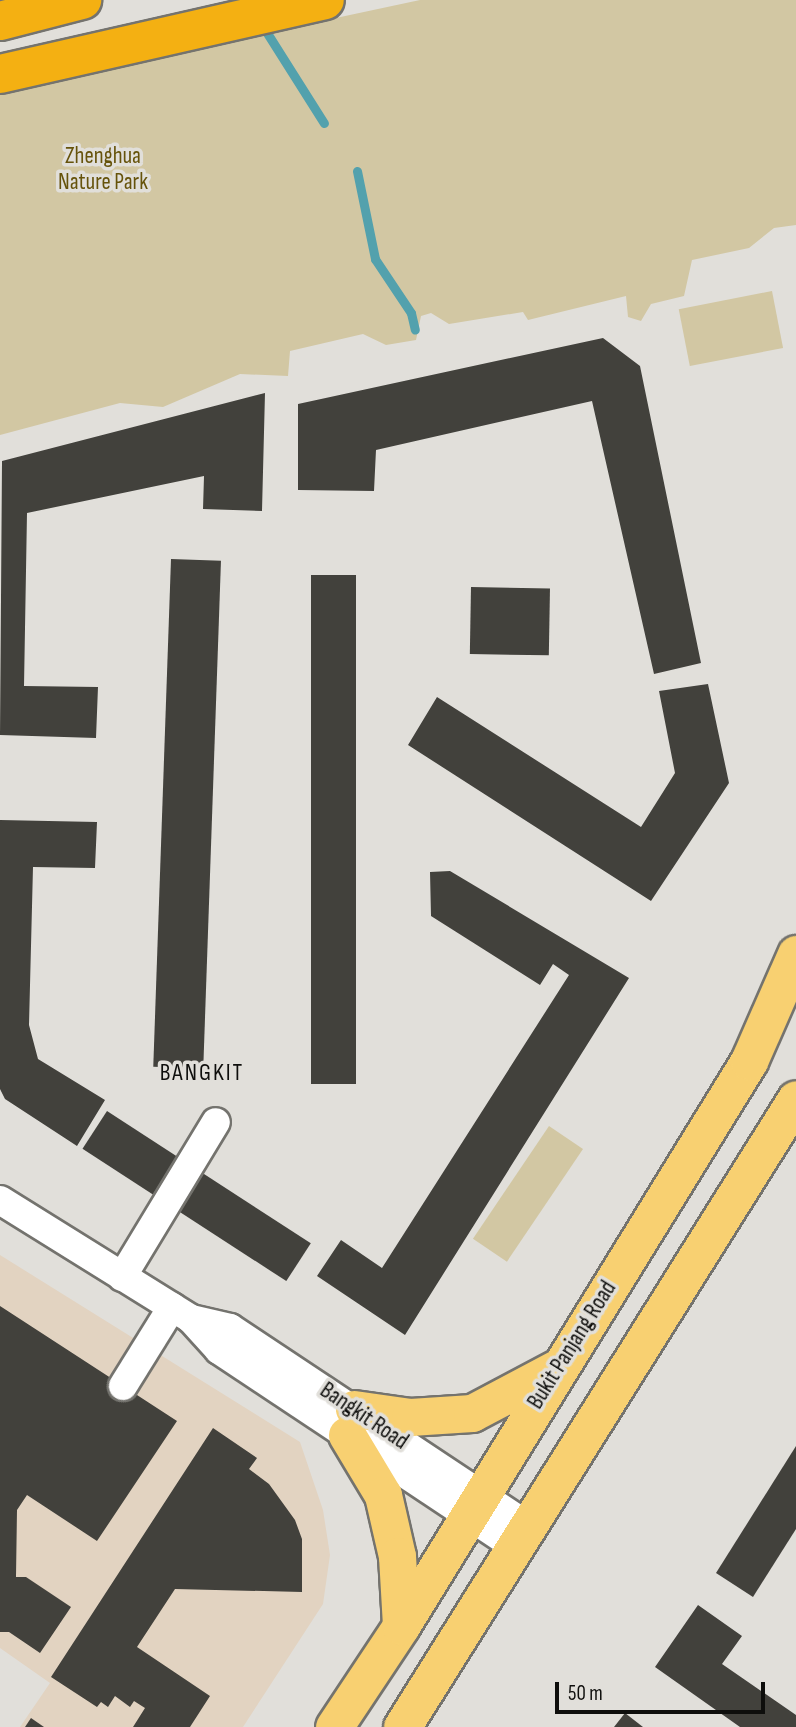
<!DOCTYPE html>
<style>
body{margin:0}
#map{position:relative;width:796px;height:1727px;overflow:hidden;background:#e1dfda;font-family:"Sofia Sans Condensed",sans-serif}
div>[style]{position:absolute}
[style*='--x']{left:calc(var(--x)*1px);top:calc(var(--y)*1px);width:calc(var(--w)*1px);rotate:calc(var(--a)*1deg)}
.commercial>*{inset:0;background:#e2d3c1}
.green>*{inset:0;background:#d2c7a3;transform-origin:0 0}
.stream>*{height:9px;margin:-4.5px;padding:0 4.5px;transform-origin:4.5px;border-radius:4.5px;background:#53a1ad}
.building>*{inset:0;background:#42413c;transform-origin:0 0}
.roads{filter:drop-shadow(2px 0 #74736e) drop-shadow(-2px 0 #74736e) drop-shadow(0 2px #74736e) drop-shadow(0 -2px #74736e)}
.minor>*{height:28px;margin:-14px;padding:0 14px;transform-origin:14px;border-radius:14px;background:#fff}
.major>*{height:37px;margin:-18.5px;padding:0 18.5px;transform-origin:18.5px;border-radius:18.5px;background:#f8d071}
.highway>*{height:38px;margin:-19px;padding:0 19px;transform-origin:19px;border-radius:19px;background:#f4b012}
span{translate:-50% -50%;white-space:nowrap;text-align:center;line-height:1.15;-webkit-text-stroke:7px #e1dfda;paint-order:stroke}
.park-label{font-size:23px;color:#66530b}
.street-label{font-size:23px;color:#0e0e0c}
.neighbourhood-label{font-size:24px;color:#0e0e0c;letter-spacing:2px}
.scale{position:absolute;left:555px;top:1682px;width:210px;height:32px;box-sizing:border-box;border:4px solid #0e0e0c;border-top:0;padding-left:9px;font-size:21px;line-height:24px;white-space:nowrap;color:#0e0e0c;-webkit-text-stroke:5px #e1dfda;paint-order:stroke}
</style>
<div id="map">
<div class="commercial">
<i style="clip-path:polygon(0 1255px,300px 1442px,323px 1510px,330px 1555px,323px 1604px,243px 1727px,20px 1727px,50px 1683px,0 1648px)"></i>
</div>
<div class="green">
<i style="clip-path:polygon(420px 0,796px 0,796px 225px,774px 228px,749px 248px,692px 260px,684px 296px,651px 304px,641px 321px,628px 317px,626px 296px,528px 320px,523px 312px,449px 324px,431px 313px,421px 316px,416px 340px,386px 345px,363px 334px,290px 351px,288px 376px,240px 374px,163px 407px,120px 403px,0 435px,0 90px)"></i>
<i style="left:772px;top:291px;width:58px;height:95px;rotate:79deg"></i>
<i style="left:549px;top:1126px;width:41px;height:136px;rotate:34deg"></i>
</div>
<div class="stream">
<i style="--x:262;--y:25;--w:116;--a:57.7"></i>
<i style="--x:357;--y:171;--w:90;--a:78.4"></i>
<i style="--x:375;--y:259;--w:65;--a:56.3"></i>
<i style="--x:411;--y:313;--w:17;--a:77"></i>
</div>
<div class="building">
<i style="clip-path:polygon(603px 338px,640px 366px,701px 663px,654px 674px,592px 401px,376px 450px,374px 491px,298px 490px,298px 404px)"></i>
<i style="clip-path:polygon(265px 393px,262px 511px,203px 509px,204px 476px,27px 513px,24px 686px,98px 687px,96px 738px,0 735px,2px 461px)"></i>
<i style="left:171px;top:559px;width:50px;height:508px;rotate:2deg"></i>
<i style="left:311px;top:575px;width:45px;height:509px"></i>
<i style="left:471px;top:587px;width:79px;height:67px;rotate:1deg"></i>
<i style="clip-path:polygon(708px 684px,729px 783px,651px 901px,408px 745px,437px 697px,641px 827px,675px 773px,659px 691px)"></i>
<i style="clip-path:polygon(0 820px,97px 822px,95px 868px,33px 867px,29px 1025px,38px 1059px,105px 1100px,77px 1146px,5px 1099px,0 1089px)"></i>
<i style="clip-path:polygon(450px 871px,629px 978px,405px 1335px,317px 1276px,341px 1240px,382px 1268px,569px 975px,553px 964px,540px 985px,431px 916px,430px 872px)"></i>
<i style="left:107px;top:1111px;width:243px;height:45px;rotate:33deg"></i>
<i style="clip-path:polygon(0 1306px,177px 1421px,97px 1541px,27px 1495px,17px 1510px,16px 1577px,26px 1577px,71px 1607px,40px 1653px,9px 1632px,0 1632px)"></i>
<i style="clip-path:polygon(213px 1428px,257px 1458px,249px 1469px,269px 1484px,295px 1520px,302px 1539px,302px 1592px,175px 1589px,137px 1647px,210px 1696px,190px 1727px,133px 1727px,145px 1708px,134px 1701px,130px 1707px,115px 1696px,108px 1707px,101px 1702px,97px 1707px,51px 1677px)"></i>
<i style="clip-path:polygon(796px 1446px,796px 1529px,753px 1597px,716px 1573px)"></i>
<i style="clip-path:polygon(698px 1605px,742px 1636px,722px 1664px,796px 1715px,796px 1727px,740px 1727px,655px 1667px)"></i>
<i style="clip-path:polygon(625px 1713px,643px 1727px,614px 1727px)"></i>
<i style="clip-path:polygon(31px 1718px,44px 1727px,25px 1727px)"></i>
</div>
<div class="roads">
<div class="minor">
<i style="--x:0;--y:1200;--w:225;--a:31.9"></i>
<i style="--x:191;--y:1319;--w:42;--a:47.9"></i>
<i style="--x:219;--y:1350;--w:356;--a:33.6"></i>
<i style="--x:122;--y:1277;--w:181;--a:-58.8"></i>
<i style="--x:191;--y:1319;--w:40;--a:13"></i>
<i style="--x:230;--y:1328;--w:359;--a:33.6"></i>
<i style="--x:123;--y:1386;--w:93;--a:-58.2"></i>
</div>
<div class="major">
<i style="--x:354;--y:1409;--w:57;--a:8.1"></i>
<i style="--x:410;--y:1417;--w:62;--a:-3.7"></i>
<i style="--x:472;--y:1413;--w:96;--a:-27.9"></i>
<i style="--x:347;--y:1435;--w:70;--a:59"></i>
<i style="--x:383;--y:1495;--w:63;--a:77.1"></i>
<i style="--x:397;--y:1556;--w:70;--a:86.7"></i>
<i style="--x:334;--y:1727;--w:121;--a:-56.4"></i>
<i style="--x:401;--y:1626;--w:664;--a:-58.37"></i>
<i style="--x:749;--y:1061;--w:117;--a:-66.3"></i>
<i style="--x:402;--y:1727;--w:741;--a:-57.9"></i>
</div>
<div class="highway">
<i style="--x:0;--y:21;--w:85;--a:-14.4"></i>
<i style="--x:0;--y:74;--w:333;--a:-12.8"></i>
</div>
</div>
<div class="park-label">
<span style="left:103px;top:169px">Zhenghua<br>Nature Park</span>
</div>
<div class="street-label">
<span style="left:572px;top:1345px;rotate:-58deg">Bukit Panjang Road</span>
<span style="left:364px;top:1416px;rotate:34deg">Bangkit Road</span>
</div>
<div class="neighbourhood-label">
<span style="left:202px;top:1073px">BANGKIT</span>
</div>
<div class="scale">50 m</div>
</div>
